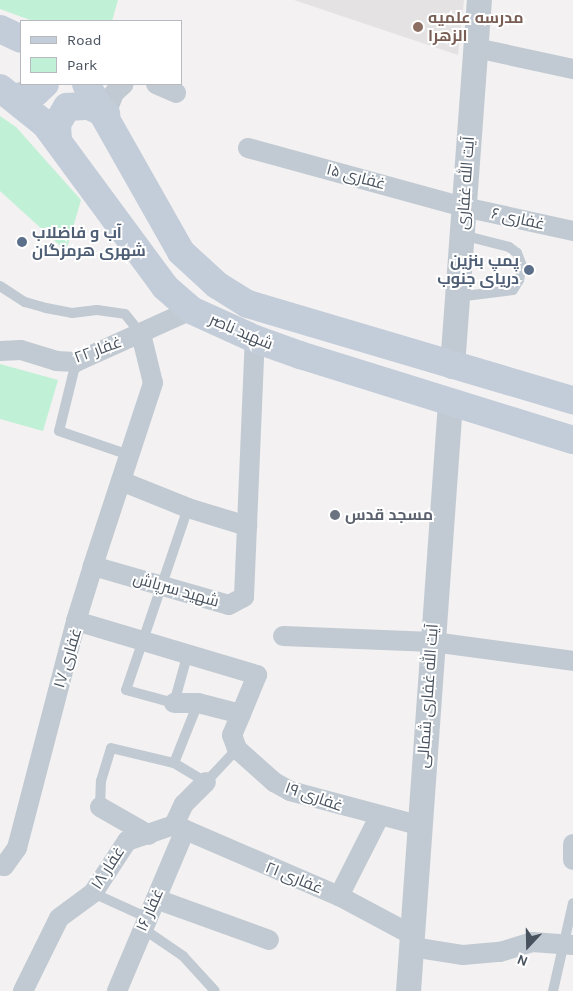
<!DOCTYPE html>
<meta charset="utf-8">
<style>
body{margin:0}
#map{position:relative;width:573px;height:991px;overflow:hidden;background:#f3f1f1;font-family:Karla,Cairo,sans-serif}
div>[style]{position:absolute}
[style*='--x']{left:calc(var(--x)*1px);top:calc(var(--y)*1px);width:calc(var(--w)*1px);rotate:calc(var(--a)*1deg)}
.education>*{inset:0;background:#e4e2e3}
.green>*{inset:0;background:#c0f0d5}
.service>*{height:10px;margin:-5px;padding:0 5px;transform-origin:5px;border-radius:5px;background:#c1cad2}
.minor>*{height:20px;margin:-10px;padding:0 10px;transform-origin:10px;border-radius:10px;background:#c1cad2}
.tertiary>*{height:25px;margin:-12.5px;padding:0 12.5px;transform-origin:12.5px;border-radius:12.5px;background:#c1cad2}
.secondary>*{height:28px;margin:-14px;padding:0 14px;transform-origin:14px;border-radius:14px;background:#c3ccd9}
.dots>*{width:14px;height:14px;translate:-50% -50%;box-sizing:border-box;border:2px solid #fff;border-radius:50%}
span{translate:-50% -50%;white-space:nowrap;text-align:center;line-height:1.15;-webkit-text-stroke:4px #fff;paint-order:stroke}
.education-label{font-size:16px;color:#785e54;font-weight:700}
.left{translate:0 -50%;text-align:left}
.street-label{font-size:16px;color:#48525e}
.service-label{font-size:16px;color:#4e5e75;font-weight:700}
.right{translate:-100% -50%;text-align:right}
.worship-label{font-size:16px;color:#5b616d;font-weight:700}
.legend{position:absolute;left:20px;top:20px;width:162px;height:65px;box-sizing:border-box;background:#fff;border:1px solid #b6babf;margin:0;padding:6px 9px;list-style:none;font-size:15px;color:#48525e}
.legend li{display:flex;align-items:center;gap:10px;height:25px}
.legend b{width:25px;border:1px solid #b6babf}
.north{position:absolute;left:503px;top:921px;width:50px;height:50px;-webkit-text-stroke:4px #fff;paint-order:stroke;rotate:201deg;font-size:14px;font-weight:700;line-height:20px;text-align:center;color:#48525e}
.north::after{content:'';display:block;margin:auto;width:18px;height:22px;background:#48525e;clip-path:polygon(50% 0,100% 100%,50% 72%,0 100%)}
</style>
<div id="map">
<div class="education">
<i style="clip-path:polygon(294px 0,464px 0,458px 55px)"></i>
</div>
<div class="green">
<i style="clip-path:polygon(0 0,118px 0,112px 21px,33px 21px,0 9px)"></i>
<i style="clip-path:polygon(0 116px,16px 127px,81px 200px,66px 251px,0 191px)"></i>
<i style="clip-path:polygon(0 364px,58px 380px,43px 431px,0 419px)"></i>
</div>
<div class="service">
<i style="--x:0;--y:286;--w:30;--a:33"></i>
<i style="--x:25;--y:302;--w:22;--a:16"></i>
<i style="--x:46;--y:308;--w:26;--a:11"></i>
<i style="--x:72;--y:313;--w:25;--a:-7"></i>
<i style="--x:97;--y:310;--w:28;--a:8"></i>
<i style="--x:125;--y:314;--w:26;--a:51"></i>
<i style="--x:457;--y:297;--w:56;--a:-7.1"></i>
<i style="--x:513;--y:290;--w:12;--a:-59"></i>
<i style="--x:519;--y:280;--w:14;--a:-78"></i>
<i style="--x:522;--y:266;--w:14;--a:-111"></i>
<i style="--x:517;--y:253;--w:10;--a:-143"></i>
<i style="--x:509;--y:247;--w:49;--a:-165.7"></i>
<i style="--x:76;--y:362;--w:71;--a:103.8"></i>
<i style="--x:59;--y:431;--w:74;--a:18.9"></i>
<i style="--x:188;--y:508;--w:192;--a:108.8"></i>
<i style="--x:126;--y:690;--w:50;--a:15.2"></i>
<i style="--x:174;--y:703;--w:52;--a:-74.4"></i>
<i style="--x:174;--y:763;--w:65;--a:-68.2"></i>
<i style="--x:100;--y:807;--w:26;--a:-88"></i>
<i style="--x:101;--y:781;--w:34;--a:-73"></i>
<i style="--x:111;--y:748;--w:65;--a:13.4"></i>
<i style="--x:174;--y:763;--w:37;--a:31"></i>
<i style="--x:206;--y:782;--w:45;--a:-46.8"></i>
<i style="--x:93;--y:893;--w:58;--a:24.4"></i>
<i style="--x:142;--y:928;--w:50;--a:34.3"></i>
<i style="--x:183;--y:956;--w:47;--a:47.6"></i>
<i style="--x:553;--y:991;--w:90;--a:-77.2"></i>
</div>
<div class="minor">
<i style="--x:476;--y:48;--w:99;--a:12.2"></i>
<i style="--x:156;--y:84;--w:22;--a:24"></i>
<i style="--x:106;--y:114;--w:22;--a:-69"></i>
<i style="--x:114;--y:93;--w:13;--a:-42"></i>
<i style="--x:248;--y:148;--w:224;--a:15.3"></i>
<i style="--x:464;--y:207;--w:112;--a:12.4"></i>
<i style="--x:141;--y:334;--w:50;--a:76.2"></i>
<i style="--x:153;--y:383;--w:193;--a:108.2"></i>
<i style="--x:93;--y:566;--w:141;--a:16"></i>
<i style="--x:229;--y:605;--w:17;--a:-28"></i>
<i style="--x:244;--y:597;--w:258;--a:-87.6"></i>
<i style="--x:0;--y:351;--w:21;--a:-3"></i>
<i style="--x:21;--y:350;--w:37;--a:17"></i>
<i style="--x:56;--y:361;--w:20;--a:3"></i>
<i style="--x:76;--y:362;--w:126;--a:-24.3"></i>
<i style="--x:121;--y:481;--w:72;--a:21.9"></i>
<i style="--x:188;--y:508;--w:62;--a:17"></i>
<i style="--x:76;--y:621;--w:58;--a:-72.8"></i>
<i style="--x:283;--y:636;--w:150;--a:2.3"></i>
<i style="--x:433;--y:642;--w:141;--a:7.7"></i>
<i style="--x:174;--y:703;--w:24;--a:0"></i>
<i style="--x:198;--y:703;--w:44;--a:14.3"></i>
<i style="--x:241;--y:714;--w:23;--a:113"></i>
<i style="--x:232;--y:735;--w:15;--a:70"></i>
<i style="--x:237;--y:749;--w:50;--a:41.7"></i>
<i style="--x:274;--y:782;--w:18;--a:29"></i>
<i style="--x:290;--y:791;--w:132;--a:14.9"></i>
<i style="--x:100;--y:807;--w:56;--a:29.7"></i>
<i style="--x:174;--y:825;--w:180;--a:23.3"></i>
<i style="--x:339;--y:896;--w:83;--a:28.1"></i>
<i style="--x:573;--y:844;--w:16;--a:90"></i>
<i style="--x:0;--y:865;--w:4;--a:14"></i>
<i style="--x:4;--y:866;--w:22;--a:-54"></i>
<i style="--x:17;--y:848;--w:235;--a:-75.4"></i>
<i style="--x:76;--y:621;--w:189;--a:16.6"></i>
<i style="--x:257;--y:675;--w:42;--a:112.3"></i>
<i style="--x:339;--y:896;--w:89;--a:-63.1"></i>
<i style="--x:156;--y:899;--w:120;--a:19.9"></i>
<i style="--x:412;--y:947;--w:52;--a:8.9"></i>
<i style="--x:463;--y:955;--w:37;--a:-5"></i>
<i style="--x:500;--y:952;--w:34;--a:-17"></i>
<i style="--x:532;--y:942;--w:41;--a:4.2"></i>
<i style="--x:23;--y:991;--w:81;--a:-63.7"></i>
<i style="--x:59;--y:918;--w:42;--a:-36.3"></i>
<i style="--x:93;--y:893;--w:62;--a:-56.8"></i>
<i style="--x:127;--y:841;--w:50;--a:-18.8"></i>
<i style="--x:174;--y:825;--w:23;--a:-65"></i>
<i style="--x:184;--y:804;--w:31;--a:-45"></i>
<i style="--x:117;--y:991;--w:175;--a:-67.1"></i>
</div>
<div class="tertiary">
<i style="--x:452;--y:366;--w:367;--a:-85.8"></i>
<i style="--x:408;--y:991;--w:590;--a:-85.92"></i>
</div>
<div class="secondary">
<i style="--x:0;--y:29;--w:23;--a:25"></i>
<i style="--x:86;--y:84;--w:193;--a:60.5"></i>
<i style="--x:181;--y:252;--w:49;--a:42.5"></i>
<i style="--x:217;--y:285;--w:36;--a:32"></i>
<i style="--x:248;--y:304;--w:339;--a:16.5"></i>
<i style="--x:0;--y:88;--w:58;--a:38.7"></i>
<i style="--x:45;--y:124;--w:202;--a:53.6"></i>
<i style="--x:165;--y:287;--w:35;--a:41"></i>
<i style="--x:191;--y:310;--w:70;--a:24.4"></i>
<i style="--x:255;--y:339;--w:48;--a:19.6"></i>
<i style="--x:300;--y:355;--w:286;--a:17.3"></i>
<i style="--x:14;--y:98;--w:23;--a:-15"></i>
<i style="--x:36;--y:92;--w:12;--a:-42"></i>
<i style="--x:58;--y:140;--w:16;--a:-94"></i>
<i style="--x:57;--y:124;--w:20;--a:-60"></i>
<i style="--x:67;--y:107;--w:22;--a:-3"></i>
<i style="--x:89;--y:106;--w:19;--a:25"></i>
</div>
<div class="dots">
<i style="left:418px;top:27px;background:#8d6e63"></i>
<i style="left:22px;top:242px;background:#5c6f8a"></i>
<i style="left:529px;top:270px;background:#5c6f8a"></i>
<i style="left:335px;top:515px;background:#6b7280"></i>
</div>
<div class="education-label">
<span class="left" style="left:428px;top:27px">مدرسه علمیه<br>الزهرا</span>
</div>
<div class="street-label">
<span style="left:356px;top:177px;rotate:15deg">غفاری ۱۵</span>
<span style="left:466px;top:183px;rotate:-86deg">آیت الله غفاری</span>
<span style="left:518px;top:219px;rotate:12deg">غفاری ۶</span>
<span style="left:241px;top:332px;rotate:23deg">شهید ناصر</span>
<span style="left:98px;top:350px;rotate:-20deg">غفار ۲۲</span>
<span style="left:176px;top:590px;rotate:16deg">شهید سرپاش</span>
<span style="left:68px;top:658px;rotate:-73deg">غفاری ۱۷</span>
<span style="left:428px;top:696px;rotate:-86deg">آیت الله غفاری شمالی</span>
<span style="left:314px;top:797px;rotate:19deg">غفاری ۱۹</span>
<span style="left:108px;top:868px;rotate:-57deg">غفار ۱۸</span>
<span style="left:294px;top:878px;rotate:22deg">غفاری ۲۱</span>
<span style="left:150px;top:910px;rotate:-66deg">غفار ۱۶</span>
</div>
<div class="service-label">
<span class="left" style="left:32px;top:242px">آب و فاضلاب<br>شهری هرمزگان</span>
<span class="right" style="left:519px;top:270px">پمپ بنزین<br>دریای جنوب</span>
</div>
<div class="worship-label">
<span class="left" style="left:345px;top:515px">مسجد قدس</span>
</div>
<ul class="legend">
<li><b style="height:6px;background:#c3ccd9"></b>Road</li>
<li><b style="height:14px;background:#c0f0d5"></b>Park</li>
</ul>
<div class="north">N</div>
</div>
